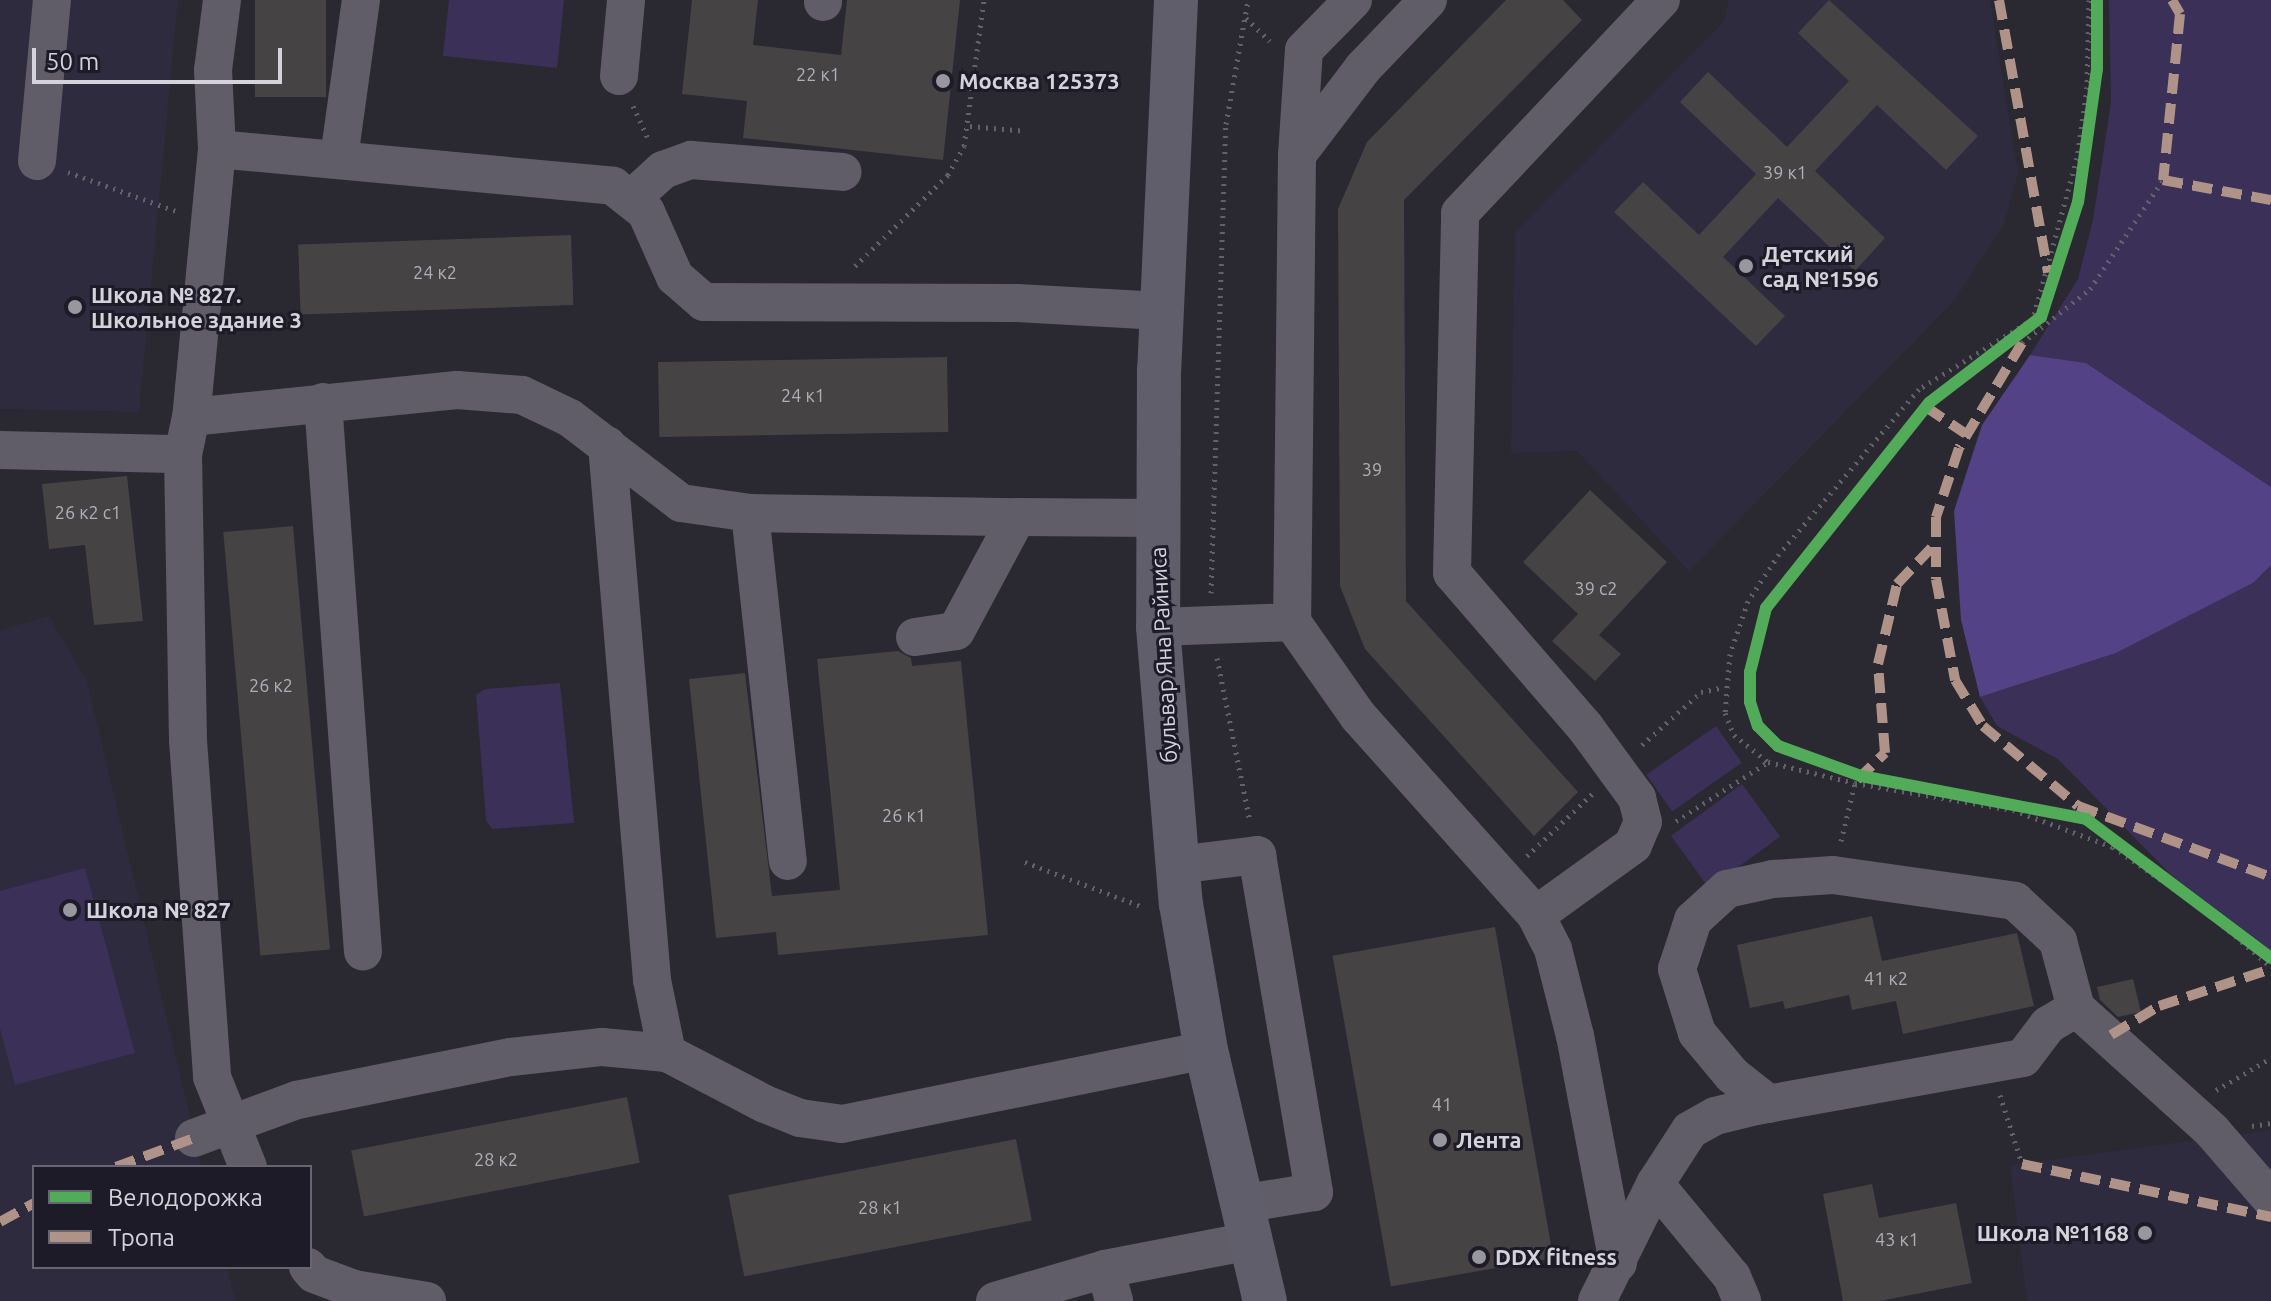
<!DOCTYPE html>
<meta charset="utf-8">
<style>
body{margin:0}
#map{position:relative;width:2271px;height:1301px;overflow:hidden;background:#2a2830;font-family:Ubuntu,sans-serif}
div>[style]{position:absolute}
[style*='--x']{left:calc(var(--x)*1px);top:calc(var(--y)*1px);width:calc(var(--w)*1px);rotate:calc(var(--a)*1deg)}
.built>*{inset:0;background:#2f2b3e}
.green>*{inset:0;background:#3a3058;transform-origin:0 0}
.forest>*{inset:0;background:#544287}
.building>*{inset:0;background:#464345;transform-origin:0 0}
.path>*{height:5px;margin-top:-2.5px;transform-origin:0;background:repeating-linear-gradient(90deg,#63616b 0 2px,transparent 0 8px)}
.minor>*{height:38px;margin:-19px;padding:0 19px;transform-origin:19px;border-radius:19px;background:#605d69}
.major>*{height:44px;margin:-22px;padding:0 22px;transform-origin:22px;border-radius:22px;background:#615e6c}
.quiet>*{height:10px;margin-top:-5px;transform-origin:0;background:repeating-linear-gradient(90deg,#af9288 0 20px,transparent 0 30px)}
.cycleway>*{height:12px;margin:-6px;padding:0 6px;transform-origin:6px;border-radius:6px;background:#51ab58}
.dots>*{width:22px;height:22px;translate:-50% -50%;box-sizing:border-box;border:4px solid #1e1b29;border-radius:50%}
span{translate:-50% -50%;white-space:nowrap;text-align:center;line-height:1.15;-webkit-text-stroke:6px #1e1b29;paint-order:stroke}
.number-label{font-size:18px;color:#b0afb6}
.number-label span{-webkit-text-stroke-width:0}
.poi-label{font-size:22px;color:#d4d3dc;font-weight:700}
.left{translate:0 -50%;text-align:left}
.right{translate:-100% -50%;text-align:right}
.street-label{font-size:22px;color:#d4d3dc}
.legend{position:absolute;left:32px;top:1165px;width:280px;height:104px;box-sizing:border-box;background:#1e1b29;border:2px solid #676571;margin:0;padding:10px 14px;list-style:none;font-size:24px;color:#d4d3dc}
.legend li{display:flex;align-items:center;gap:16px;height:40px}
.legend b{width:40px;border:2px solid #676571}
.scale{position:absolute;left:32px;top:48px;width:250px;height:36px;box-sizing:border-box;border:4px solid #d4d3dc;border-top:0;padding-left:10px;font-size:24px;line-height:28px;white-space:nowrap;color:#d4d3dc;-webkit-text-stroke:6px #1e1b29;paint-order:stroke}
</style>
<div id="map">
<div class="built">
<i style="clip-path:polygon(0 0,178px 0,139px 412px,0 409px)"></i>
<i style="clip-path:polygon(1729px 0,1990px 0,2018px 172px,2004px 225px,1954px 301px,1689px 571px,1577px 451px,1511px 453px,1515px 232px,1724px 22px)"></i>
<i style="clip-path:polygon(49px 616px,87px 681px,202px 1167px,34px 1167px,34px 1267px,227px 1267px,235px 1301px,0 1301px,0 630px)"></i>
<i style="clip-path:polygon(2271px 1130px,2271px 1301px,2027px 1301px,2010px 1165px)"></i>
</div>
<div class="green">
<i style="clip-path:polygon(449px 0,564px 0,557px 68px,443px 56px)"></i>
<i style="clip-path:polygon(2109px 0,2271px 0,2271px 487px,2086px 363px,2030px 355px,2078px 279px,2093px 220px,2111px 102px)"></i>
<i style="clip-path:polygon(2271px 565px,2271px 950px,2170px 874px,2058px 759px,1997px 726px,1980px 697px,2116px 653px,2253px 583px)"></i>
<i style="clip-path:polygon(560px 683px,574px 823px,492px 829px,486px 820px,476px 695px,485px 689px)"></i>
<i style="left:1716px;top:726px;width:45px;height:85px;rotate:55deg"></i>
<i style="left:1742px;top:784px;width:65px;height:88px;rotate:54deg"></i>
<i style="clip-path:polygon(85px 868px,135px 1053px,15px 1085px,0 1028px,0 891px)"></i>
</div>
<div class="forest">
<i style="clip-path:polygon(2030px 355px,2086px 363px,2271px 487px,2271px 565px,2253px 583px,2116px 653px,1980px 697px,1961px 620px,1954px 511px,1982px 425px)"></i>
</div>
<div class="building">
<i style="left:255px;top:0;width:71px;height:97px"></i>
<i style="clip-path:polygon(692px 0,758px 0,753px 45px,841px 55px,847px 0,960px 0,943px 160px,743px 138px,747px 101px,682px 94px)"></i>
<i style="clip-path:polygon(1506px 0,1563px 0,1582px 20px,1404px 200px,1406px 601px,1578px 792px,1534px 836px,1365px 649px,1340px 586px,1338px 209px,1367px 142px)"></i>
<i style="clip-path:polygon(1829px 0,1978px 136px,1946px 170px,1877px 105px,1815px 171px,1885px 238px,1855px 271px,1778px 198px,1723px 257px,1785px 316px,1756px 346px,1614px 212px,1643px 182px,1699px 235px,1756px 174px,1680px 102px,1708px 72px,1787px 147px,1849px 81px,1798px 33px)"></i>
<i style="left:571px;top:235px;width:70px;height:273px;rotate:88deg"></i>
<i style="left:947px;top:357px;width:75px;height:289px;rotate:89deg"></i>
<i style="clip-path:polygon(127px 476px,143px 621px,94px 625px,85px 545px,49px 549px,42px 484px)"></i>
<i style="clip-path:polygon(1590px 490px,1667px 562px,1599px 635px,1621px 654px,1595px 681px,1552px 641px,1578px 614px,1523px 562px)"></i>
<i style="left:293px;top:526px;width:425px;height:70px;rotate:85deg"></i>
<i style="clip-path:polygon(898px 651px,911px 658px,912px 666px,961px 661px,988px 935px,778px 955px,776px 932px,716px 938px,689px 679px,745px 673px,772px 896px,840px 890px,817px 659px)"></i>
<i style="clip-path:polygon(1872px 916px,1882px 961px,2017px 933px,2034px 1006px,1903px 1034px,1896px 1001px,1852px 1010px,1849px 995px,1785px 1009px,1783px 1001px,1750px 1008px,1737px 945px)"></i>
<i style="left:1495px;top:927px;width:336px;height:165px;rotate:80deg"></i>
<i style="clip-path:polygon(2133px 979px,2141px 1012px,2118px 1017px,2100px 1000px,2097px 987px)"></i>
<i style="left:627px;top:1097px;width:67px;height:281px;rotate:79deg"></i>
<i style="left:1016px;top:1139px;width:83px;height:293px;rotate:79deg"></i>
<i style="clip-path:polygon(1872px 1184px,1879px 1218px,1956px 1203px,1972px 1283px,1880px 1301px,1843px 1301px,1823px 1194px)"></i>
</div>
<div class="path">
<i style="--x:2089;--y:0;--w:87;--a:91.3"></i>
<i style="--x:2087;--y:87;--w:72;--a:98"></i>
<i style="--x:2077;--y:158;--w:167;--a:105.3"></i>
<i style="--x:2033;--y:319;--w:134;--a:148.4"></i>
<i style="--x:1919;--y:389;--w:216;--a:130.3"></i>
<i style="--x:1779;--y:554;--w:56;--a:123.4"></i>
<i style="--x:1748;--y:601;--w:56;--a:108.8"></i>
<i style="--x:1730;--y:654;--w:59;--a:94.8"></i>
<i style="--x:1725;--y:713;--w:24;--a:68"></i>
<i style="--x:1734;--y:735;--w:43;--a:38.5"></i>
<i style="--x:1768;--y:762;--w:89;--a:13.6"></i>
<i style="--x:1855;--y:783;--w:160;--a:9.7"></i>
<i style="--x:2013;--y:810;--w:107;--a:20.3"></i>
<i style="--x:2113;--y:847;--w:112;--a:34.4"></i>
<i style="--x:2205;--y:910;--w:87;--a:40.8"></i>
<i style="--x:1246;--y:18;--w:33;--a:44"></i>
<i style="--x:633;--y:106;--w:38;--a:65"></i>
<i style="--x:970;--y:126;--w:56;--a:5.1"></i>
<i style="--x:68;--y:172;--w:115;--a:19.9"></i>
<i style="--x:855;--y:266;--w:130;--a:-44.4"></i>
<i style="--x:948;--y:175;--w:33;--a:-61"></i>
<i style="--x:964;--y:146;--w:147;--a:-82.2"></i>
<i style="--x:2022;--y:343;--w:87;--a:-38.5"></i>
<i style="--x:2090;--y:289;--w:131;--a:-56.2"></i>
<i style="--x:1211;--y:593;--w:469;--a:-88.2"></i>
<i style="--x:1226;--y:124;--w:126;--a:-79.9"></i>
<i style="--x:1217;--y:658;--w:166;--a:78.6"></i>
<i style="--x:1642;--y:745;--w:79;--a:-41.9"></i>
<i style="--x:1701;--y:692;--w:24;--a:-12"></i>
<i style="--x:1676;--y:821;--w:109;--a:-32.7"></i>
<i style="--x:1841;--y:841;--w:60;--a:-76.4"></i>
<i style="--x:1527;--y:856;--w:90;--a:-43.6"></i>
<i style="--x:1025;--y:862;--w:126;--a:20.9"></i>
<i style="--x:2216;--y:1090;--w:64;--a:-30.2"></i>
<i style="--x:2000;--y:1095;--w:72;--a:72.3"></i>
<i style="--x:2252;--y:1126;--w:19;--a:-9"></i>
</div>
<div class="minor">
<i style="--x:222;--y:0;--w:71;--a:97.3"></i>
<i style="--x:213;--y:70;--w:79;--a:87.1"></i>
<i style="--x:217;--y:149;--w:269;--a:95.5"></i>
<i style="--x:191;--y:417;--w:38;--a:102"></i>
<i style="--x:183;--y:454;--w:286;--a:89"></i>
<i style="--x:188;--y:740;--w:338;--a:85.9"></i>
<i style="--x:212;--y:1077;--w:97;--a:68.2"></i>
<i style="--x:1428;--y:0;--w:94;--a:133.7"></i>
<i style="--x:1363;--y:68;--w:109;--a:127.2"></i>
<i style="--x:1297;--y:155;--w:467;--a:90.6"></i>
<i style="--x:1292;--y:622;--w:115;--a:54.9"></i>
<i style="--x:1358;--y:716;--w:267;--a:48.2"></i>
<i style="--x:823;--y:2;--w:2;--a:-90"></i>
<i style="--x:619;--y:76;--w:76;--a:-84.7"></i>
<i style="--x:217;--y:149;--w:398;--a:5.3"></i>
<i style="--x:613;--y:186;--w:42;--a:38.2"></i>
<i style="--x:646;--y:212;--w:71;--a:66"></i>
<i style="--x:675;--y:277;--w:38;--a:41"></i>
<i style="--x:704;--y:302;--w:313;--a:0.2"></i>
<i style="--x:1017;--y:303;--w:144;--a:3.2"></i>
<i style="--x:1297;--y:155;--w:105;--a:-86.2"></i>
<i style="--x:1304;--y:50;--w:70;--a:-45.6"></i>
<i style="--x:339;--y:158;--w:160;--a:-82.1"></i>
<i style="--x:37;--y:161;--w:162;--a:-84.7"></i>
<i style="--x:631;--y:199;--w:43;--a:-42.2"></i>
<i style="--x:663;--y:170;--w:30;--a:-20"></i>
<i style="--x:691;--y:160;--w:152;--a:4.5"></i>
<i style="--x:323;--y:402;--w:551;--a:85.84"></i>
<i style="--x:191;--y:417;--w:267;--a:-5.8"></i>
<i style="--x:457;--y:390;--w:65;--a:4.4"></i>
<i style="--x:522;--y:395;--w:53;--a:25.6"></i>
<i style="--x:570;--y:418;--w:140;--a:37.4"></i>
<i style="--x:681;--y:503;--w:70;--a:8.2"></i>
<i style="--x:750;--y:513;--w:267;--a:0.9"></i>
<i style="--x:607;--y:445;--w:537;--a:85.19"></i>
<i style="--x:652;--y:980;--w:75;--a:78.4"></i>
<i style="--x:0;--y:450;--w:183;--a:1.3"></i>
<i style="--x:750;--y:513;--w:350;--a:83.8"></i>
<i style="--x:1158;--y:627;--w:134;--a:-2.1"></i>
<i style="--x:915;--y:637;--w:41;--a:-8.3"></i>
<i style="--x:956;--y:631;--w:129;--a:-61.8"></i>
<i style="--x:1017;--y:517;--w:140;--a:0.4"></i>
<i style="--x:1177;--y:865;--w:81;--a:-7.1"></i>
<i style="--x:1257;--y:855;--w:342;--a:80.4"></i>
<i style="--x:1314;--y:1192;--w:74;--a:170.7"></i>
<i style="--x:1769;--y:1104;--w:47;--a:-141.9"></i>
<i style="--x:1732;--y:1075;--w:55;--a:-129.8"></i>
<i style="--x:1697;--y:1033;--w:67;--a:-107.4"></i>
<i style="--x:1677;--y:969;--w:52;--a:-71.9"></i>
<i style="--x:1693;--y:920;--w:46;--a:-42.4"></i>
<i style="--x:1727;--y:889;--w:47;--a:-12.3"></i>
<i style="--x:1773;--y:879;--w:60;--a:-3.8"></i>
<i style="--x:1833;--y:875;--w:184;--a:8.1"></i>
<i style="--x:2015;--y:901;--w:59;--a:42.9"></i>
<i style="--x:2058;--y:941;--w:69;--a:75"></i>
<i style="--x:194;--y:1138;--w:110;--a:-20.3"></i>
<i style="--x:297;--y:1100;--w:218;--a:-11.4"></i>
<i style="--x:511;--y:1057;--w:92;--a:-6.3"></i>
<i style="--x:602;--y:1047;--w:65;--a:5.3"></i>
<i style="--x:667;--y:1053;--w:110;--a:27.5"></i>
<i style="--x:765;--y:1104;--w:38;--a:22"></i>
<i style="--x:800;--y:1118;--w:42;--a:8.1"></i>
<i style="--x:842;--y:1124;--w:371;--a:-11.5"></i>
<i style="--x:1655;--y:1184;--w:121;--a:50.4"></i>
<i style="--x:1732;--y:1277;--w:26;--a:67"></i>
<i style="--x:1618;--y:1263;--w:231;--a:-100.7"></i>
<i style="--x:1575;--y:1036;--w:90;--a:-104.2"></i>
<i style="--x:1553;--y:949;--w:38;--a:-117"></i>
<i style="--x:1536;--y:915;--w:120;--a:-35.8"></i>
<i style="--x:1633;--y:845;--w:25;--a:-67"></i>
<i style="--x:1643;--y:822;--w:25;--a:-104"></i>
<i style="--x:1637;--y:798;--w:88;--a:-126.2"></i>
<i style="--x:1585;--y:727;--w:203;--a:-130.8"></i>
<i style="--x:1452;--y:573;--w:360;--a:-88.7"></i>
<i style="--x:1460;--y:213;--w:293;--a:-46.7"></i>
<i style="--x:308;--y:1267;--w:9;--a:49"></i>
<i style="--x:314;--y:1274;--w:43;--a:20.6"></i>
<i style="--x:354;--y:1289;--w:74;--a:9.3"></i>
<i style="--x:1105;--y:1269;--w:33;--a:74"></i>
<i style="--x:995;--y:1301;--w:115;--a:-16.2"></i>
<i style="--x:1105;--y:1269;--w:148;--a:-10.9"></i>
<i style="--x:1597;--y:1301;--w:131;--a:-63.6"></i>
<i style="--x:1655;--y:1184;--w:64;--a:-57.1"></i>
<i style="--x:1690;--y:1130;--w:29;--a:-29"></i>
<i style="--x:1715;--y:1116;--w:42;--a:-13.7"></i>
<i style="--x:1756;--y:1106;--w:271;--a:-10.2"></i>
<i style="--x:2023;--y:1058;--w:41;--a:-52.9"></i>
<i style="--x:2048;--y:1025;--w:33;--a:-31"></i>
<i style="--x:2076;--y:1008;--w:183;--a:42.1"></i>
<i style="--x:2212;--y:1131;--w:90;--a:49.1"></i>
</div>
<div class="major">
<i style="--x:1176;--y:0;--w:370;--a:92.6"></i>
<i style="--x:1159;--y:370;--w:257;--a:90.2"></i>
<i style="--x:1158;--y:627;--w:278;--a:85.3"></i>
<i style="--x:1181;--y:904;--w:148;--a:80.3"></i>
<i style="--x:1206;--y:1050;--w:258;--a:76.8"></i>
</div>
<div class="quiet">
<i style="--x:1999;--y:0;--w:277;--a:79.8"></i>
<i style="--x:2172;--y:0;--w:16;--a:60"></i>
<i style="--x:2180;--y:14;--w:167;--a:95.8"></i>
<i style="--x:2163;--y:180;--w:110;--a:10.5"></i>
<i style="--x:2022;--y:343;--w:122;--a:121"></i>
<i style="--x:1959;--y:448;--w:73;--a:108.4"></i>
<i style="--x:1936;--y:517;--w:62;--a:90"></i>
<i style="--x:1936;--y:579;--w:103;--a:79.3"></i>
<i style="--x:1955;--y:680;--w:54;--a:58.7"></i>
<i style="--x:1983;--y:726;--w:124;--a:40.1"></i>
<i style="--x:2078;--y:806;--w:206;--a:20.2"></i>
<i style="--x:1926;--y:407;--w:48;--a:34"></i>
<i style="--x:1857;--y:780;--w:39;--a:-44"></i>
<i style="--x:1885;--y:753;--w:89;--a:-94.5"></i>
<i style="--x:1878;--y:664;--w:82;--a:-76.6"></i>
<i style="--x:1897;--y:584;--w:54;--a:-46.5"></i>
<i style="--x:2111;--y:1035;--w:56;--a:-31.1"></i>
<i style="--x:2159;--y:1006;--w:118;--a:-18.3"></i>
<i style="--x:2022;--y:1164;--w:255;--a:12"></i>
<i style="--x:116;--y:1167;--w:83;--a:-20.4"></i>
<i style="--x:0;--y:1222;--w:39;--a:-29"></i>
</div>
<div class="cycleway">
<i style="--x:2097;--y:0;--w:69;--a:90"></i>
<i style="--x:2097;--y:69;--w:134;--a:98.1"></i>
<i style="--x:2078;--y:202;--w:121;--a:107.8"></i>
<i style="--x:2041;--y:317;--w:141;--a:142.5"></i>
<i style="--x:1929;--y:403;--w:262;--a:128.5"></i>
<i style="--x:1766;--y:608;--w:66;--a:104"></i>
<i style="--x:1750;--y:672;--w:30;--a:90"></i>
<i style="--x:1750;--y:702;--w:25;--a:72"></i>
<i style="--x:1758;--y:726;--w:28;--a:45"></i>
<i style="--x:1778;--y:746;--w:88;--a:19.9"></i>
<i style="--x:1861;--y:776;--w:229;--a:10.8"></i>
<i style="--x:2086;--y:819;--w:231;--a:36.9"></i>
</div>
<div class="dots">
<i style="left:943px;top:81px;background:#9897a0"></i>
<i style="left:1746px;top:266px;background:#9897a0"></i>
<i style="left:75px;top:307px;background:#9897a0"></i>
<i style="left:70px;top:910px;background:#9897a0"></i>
<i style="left:1440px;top:1140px;background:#9897a0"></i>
<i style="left:2145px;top:1233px;background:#9897a0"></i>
<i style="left:1479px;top:1257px;background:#9897a0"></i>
</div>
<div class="number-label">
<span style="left:818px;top:74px">22 к1</span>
<span style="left:1785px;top:172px">39 к1</span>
<span style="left:435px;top:272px">24 к2</span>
<span style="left:803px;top:395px">24 к1</span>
<span style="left:1372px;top:469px">39</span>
<span style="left:88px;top:512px">26 к2 с1</span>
<span style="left:1596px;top:588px">39 с2</span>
<span style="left:271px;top:685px">26 к2</span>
<span style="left:904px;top:815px">26 к1</span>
<span style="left:1886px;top:978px">41 к2</span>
<span style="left:1442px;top:1104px">41</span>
<span style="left:496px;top:1159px">28 к2</span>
<span style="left:880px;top:1207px">28 к1</span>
<span style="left:1897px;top:1239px">43 к1</span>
</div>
<div class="poi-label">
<span class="left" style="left:959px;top:81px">Москва 125373</span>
<span class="left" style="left:1762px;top:266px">Детский<br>сад №1596</span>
<span class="left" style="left:91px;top:307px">Школа № 827.<br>Школьное здание 3</span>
<span class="left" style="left:86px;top:910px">Школа № 827</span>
<span class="left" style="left:1456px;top:1140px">Лента</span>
<span class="right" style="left:2129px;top:1233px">Школа №1168</span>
<span class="left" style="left:1495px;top:1257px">DDX fitness</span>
</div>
<div class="street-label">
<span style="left:1163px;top:655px;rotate:-93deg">бульвар Яна Райниса</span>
</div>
<ul class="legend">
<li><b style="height:10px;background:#51ab58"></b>Велодорожка</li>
<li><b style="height:10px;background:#af9288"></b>Тропа</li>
</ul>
<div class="scale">50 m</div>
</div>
